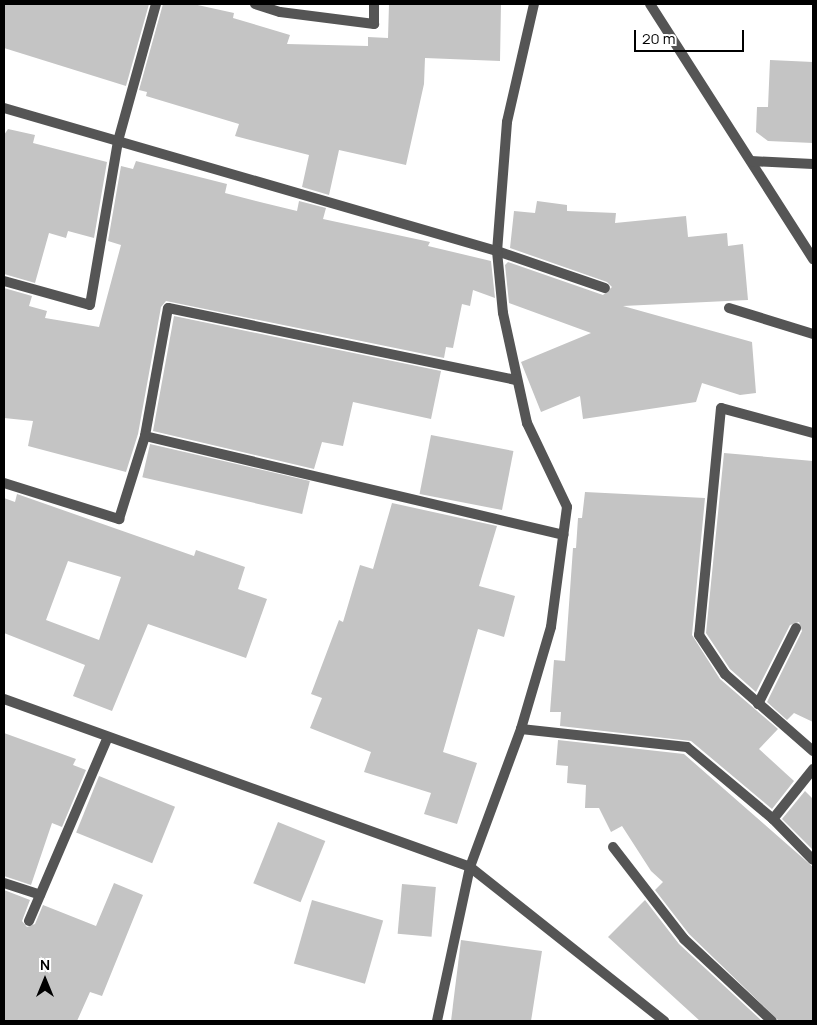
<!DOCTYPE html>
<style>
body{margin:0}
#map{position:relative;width:817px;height:1025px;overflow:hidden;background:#fff;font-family:Manrope,sans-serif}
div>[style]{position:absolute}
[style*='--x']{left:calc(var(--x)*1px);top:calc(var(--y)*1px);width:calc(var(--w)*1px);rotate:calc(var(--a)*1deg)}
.building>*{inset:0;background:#c4c4c4;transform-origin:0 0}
.service>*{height:10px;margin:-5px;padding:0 5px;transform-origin:5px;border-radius:5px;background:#555}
.minor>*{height:10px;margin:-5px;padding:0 5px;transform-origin:5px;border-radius:5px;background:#555}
span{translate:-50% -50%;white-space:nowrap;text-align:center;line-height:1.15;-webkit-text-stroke:4px #fff;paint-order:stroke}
.frame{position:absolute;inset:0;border:5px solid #000;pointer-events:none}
.north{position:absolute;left:20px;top:955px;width:50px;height:50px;-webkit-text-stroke:4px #fff;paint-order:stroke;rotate:0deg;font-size:14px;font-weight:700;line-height:20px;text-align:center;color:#000}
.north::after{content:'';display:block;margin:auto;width:18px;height:22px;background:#000;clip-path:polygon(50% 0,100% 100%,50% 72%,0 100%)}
.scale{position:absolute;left:634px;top:30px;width:110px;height:22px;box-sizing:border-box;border:2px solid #000;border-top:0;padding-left:6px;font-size:15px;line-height:18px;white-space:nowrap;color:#000;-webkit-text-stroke:4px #fff;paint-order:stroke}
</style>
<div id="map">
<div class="building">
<i style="clip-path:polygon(4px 4px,149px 4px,126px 86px,4px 48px)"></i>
<i style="clip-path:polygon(163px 4px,193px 4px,234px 13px,233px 18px,290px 35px,287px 44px,368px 46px,368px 37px,388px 38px,389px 4px,501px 4px,500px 61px,425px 58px,424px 84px,406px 165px,339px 150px,329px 195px,302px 187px,309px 155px,235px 136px,239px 124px,146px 96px,147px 92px,139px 90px)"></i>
<i style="clip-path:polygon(770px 60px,813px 62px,813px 143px,768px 141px,756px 132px,757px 107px,768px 107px)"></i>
<i style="clip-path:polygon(8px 129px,35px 135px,33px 143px,107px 162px,94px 238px,68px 231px,66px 238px,49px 233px,35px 283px,4px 274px,4px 135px)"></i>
<i style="clip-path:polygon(136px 161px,227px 184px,225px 193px,264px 203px,297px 211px,299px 201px,326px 208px,323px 219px,430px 242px,428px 246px,491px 261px,495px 298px,473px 290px,470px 306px,462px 304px,453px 348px,446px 347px,444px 358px,166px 301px,161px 307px,138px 434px,126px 472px,28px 446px,33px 421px,4px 418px,4px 288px,32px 296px,29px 306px,47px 311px,45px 318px,99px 327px,121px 245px,108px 241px,121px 166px,133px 169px)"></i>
<i style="clip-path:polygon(537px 201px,567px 205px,567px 211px,616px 213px,615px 223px,686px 216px,688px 237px,727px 233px,728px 246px,743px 244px,748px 300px,623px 306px,752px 342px,756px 393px,740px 395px,702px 383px,696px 402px,583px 419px,580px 396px,541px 412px,521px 362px,591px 333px,509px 303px,505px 265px,508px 262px,603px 295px,612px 287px,607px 282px,510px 248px,514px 211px,535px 213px)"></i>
<i style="clip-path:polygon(174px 316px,441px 371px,431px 419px,353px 402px,343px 446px,322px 442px,314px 469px,153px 431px)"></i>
<i style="left:431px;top:435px;width:84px;height:60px;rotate:11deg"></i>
<i style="left:150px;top:444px;width:164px;height:34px;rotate:13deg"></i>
<i style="clip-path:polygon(724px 453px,813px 461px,813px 722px,794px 713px,787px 720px,767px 702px,802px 631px,799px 622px,790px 625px,756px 692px,730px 669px,706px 633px)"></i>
<i style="clip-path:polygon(585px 492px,705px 498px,692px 635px,720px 679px,778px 729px,759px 749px,794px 781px,772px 809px,691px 741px,560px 726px,561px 712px,550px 712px,554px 660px,565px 661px,573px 548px,576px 548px,578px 518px,582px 518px)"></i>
<i style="clip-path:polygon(evenodd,17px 494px,194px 556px,196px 550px,245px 567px,238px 589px,267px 599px,246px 658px,148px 624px,112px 711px,73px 696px,85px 665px,4px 633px,4px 498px,15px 502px,17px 494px,68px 561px,121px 577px,99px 640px,46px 620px,68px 561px)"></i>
<i style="clip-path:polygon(392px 503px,497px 526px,479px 586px,515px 596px,504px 637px,478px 629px,443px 752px,477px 763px,457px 824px,424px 814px,431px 793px,364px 772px,371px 752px,310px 728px,322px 698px,311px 694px,339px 620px,343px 622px,360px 565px,373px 569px)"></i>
<i style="clip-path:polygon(4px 733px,76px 759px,73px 765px,86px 770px,62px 827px,52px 823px,31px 885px,4px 876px)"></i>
<i style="clip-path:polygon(558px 740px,684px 754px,813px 867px,813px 1021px,779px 1021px,689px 934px,655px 890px,663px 882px,651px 871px,622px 826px,611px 832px,599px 808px,585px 808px,586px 785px,567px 783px,568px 766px,556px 765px)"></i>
<i style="left:99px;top:776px;width:82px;height:61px;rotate:22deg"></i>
<i style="clip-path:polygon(805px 791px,813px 799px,813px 850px,782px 819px)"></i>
<i style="left:278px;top:822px;width:51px;height:66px;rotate:22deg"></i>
<i style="clip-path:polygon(114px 883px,143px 895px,102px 996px,90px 992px,77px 1021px,4px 1021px,4px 890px,30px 900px,22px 921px,27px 927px,35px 924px,43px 905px,96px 926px)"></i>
<i style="left:402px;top:884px;width:34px;height:50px;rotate:5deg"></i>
<i style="left:312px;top:900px;width:74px;height:66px;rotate:16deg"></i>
<i style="clip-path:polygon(645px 900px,679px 944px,762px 1021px,700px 1021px,608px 937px)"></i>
<i style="clip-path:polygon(461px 940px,542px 951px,531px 1021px,451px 1021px)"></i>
</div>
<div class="service">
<i style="--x:497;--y:251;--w:114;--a:18.9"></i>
<i style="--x:729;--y:308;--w:88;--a:17.2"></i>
<i style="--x:758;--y:704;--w:85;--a:-63.4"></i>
<i style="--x:613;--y:847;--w:116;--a:52.3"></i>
<i style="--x:684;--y:939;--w:120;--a:43"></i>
<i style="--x:4;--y:883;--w:38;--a:18"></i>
<i style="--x:29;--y:921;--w:200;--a:-66.8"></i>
</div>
<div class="minor">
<i style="--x:255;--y:4;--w:26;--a:18"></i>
<i style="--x:280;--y:12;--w:95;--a:7.3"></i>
<i style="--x:374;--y:24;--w:20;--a:-90"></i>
<i style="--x:534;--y:4;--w:121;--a:102.9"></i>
<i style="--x:507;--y:122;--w:129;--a:94.4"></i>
<i style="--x:497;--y:251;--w:62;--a:84.5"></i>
<i style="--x:503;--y:313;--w:113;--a:77.7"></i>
<i style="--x:527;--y:423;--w:93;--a:64.5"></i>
<i style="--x:567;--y:507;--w:121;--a:97.6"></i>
<i style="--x:551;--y:627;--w:106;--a:106.4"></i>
<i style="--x:521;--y:729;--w:147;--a:110.3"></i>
<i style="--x:470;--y:867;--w:248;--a:38.4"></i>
<i style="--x:650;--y:4;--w:303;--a:57.4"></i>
<i style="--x:4;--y:108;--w:513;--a:16.18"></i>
<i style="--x:751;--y:161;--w:62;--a:2.8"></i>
<i style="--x:4;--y:281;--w:89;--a:15.6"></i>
<i style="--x:90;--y:305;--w:166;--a:-80.3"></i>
<i style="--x:118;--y:141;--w:142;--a:-74.5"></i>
<i style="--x:516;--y:380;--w:355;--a:-168.3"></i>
<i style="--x:168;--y:308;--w:130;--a:100.2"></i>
<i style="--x:145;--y:436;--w:430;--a:13.3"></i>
<i style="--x:813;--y:433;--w:95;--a:-164.8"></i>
<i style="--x:721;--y:408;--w:228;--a:95.5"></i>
<i style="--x:699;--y:635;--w:47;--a:56.3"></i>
<i style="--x:725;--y:674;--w:117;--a:41.2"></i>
<i style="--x:4;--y:483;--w:121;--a:17.4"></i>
<i style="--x:119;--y:519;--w:87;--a:-72.6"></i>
<i style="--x:4;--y:699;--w:495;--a:19.8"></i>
<i style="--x:470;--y:867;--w:157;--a:102.1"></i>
<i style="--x:521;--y:729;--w:167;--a:6.2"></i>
<i style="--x:687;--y:747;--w:112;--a:39.9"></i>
<i style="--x:773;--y:819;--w:64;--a:-51.3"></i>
<i style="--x:773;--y:819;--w:57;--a:45.7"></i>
</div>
<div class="frame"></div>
<div class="north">N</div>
<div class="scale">20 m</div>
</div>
